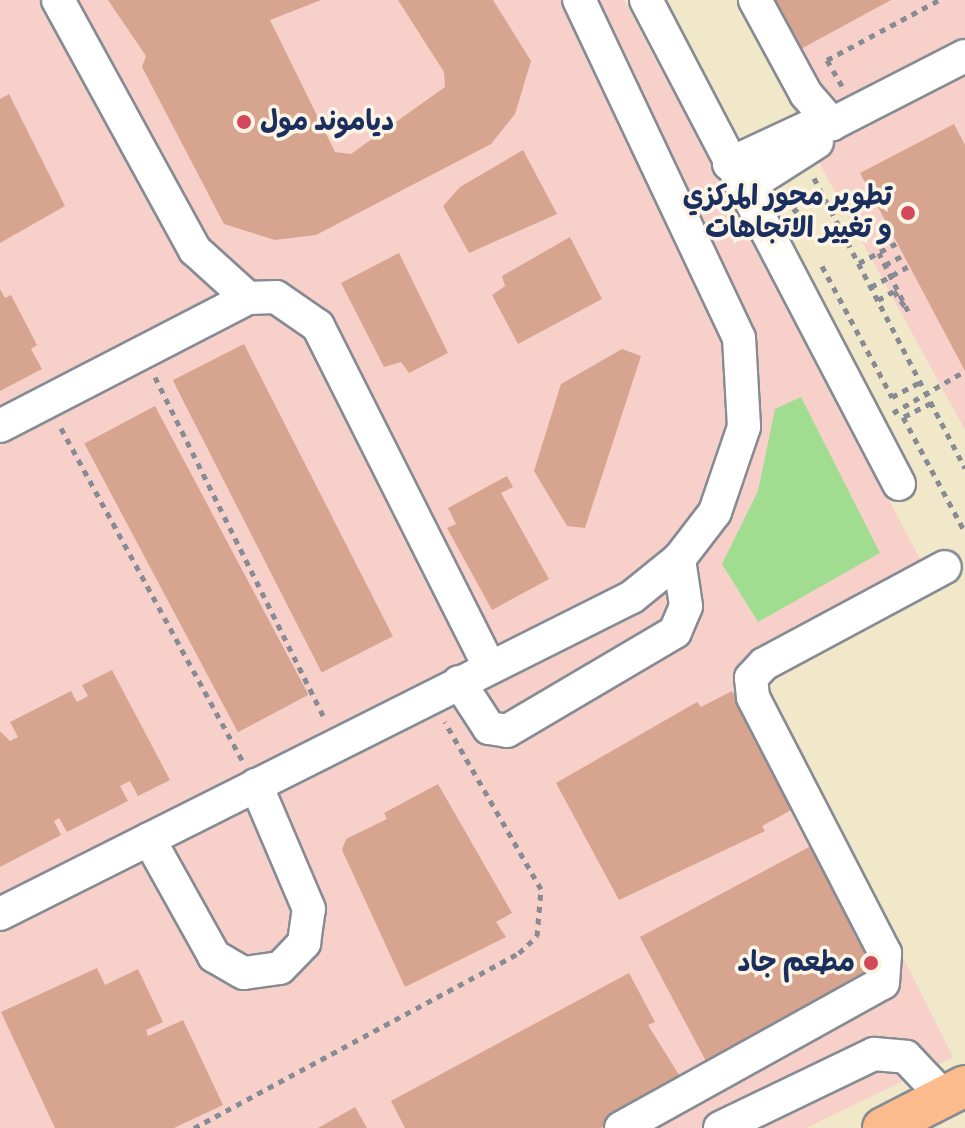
<!DOCTYPE html>
<meta charset="utf-8">
<style>
body{margin:0}
#map{position:relative;width:965px;height:1128px;overflow:hidden;background:#f1e7c9;font-family:Pangolin,"Playpen Sans Arabic",sans-serif}
div>[style]{position:absolute}
[style*='--x']{left:calc(var(--x)*1px);top:calc(var(--y)*1px);width:calc(var(--w)*1px);rotate:calc(var(--a)*1deg)}
.built>*{inset:0;background:#f7d0ca}
.green>*{inset:0;background:#a1dd91}
.building>*{inset:0;background:#d7a58f;transform-origin:0 0}
.path>*{height:5px;margin-top:-2.5px;transform-origin:0;background:repeating-linear-gradient(90deg,#868b94 0 6px,transparent 0 12px)}
.roads{filter:drop-shadow(2px 0 #868b94) drop-shadow(-2px 0 #868b94) drop-shadow(0 2px #868b94) drop-shadow(0 -2px #868b94)}
.minor>*{height:32px;margin:-16px;padding:0 16px;transform-origin:16px;border-radius:16px;background:#fff}
.major>*{height:40px;margin:-20px;padding:0 20px;transform-origin:20px;border-radius:20px;background:#fbbb8c}
.dots>*{width:22px;height:22px;translate:-50% -50%;box-sizing:border-box;border:4px solid #fcf5e5;border-radius:50%}
span{translate:-50% -50%;white-space:nowrap;text-align:center;line-height:1.15;-webkit-text-stroke:7px #fcf5e5;paint-order:stroke}
.poi-label{font-size:28px;color:#1b2f5e;font-weight:700}
.left{translate:0 -50%;text-align:left}
.right{translate:-100% -50%;text-align:right}
</style>
<div id="map">
<div class="built">
<i style="clip-path:polygon(0 0,624px 0,935px 587px,762px 676px,953px 1057px,806px 1128px,0 1128px)"></i>
<i style="clip-path:polygon(740px 0,965px 0,965px 430px,823px 170px)"></i>
</div>
<div class="green">
<i style="clip-path:polygon(801px 397px,880px 553px,758px 622px,722px 564px,758px 491px,775px 409px)"></i>
</div>
<div class="building">
<i style="clip-path:polygon(108px 0,321px 0,270px 20px,335px 152px,351px 154px,445px 87px,444px 72px,398px 0,493px 0,531px 61px,515px 114px,491px 144px,316px 235px,275px 240px,224px 224px,142px 67px,146px 56px)"></i>
<i style="clip-path:polygon(771px 0,891px 0,799px 50px)"></i>
<i style="clip-path:polygon(9px 94px,65px 206px,0 243px,0 99px)"></i>
<i style="clip-path:polygon(954px 124px,965px 145px,965px 371px,860px 173px)"></i>
<i style="clip-path:polygon(523px 150px,557px 214px,469px 253px,443px 206px,460px 187px)"></i>
<i style="clip-path:polygon(570px 237px,602px 299px,518px 344px,492px 295px,505px 286px,502px 276px)"></i>
<i style="clip-path:polygon(399px 253px,448px 353px,409px 373px,401px 362px,384px 367px,341px 283px)"></i>
<i style="clip-path:polygon(0 289px,5px 298px,11px 295px,37px 345px,31px 349px,42px 369px,0 391px)"></i>
<i style="left:244px;top:344px;width:328px;height:80px;rotate:63deg"></i>
<i style="clip-path:polygon(622px 349px,641px 356px,585px 528px,567px 526px,534px 471px,561px 384px)"></i>
<i style="left:155px;top:406px;width:327px;height:80px;rotate:62deg"></i>
<i style="clip-path:polygon(507px 476px,513px 487px,501px 493px,549px 579px,492px 610px,447px 528px,456px 524px,448px 508px)"></i>
<i style="clip-path:polygon(112px 670px,170px 780px,138px 796px,130px 781px,120px 786px,128px 801px,67px 832px,59px 818px,54px 821px,61px 835px,0 867px,0 731px,10px 741px,18px 737px,10px 722px,71px 691px,77px 702px,88px 696px,82px 685px)"></i>
<i style="clip-path:polygon(732px 691px,795px 808px,762px 826px,765px 831px,619px 900px,556px 783px,697px 702px,701px 707px)"></i>
<i style="clip-path:polygon(438px 784px,512px 913px,496px 922px,506px 937px,405px 987px,342px 850px,346px 839px,387px 819px,384px 813px)"></i>
<i style="left:813px;top:845px;width:141px;height:196px;rotate:62deg"></i>
<i style="clip-path:polygon(97px 968px,105px 985px,138px 969px,163px 1022px,146px 1030px,148px 1036px,183px 1020px,223px 1105px,174px 1128px,55px 1128px,1px 1012px)"></i>
<i style="clip-path:polygon(629px 973px,655px 1022px,648px 1025px,684px 1083px,601px 1128px,405px 1128px,391px 1101px)"></i>
<i style="clip-path:polygon(355px 1107px,367px 1128px,318px 1128px)"></i>
</div>
<div class="path">
<i style="--x:842;--y:86;--w:30;--a:-120"></i>
<i style="--x:827;--y:60;--w:127;--a:-28.2"></i>
<i style="--x:814;--y:178;--w:327;--a:62.5"></i>
<i style="--x:793;--y:212;--w:35;--a:-37"></i>
<i style="--x:859;--y:263;--w:43;--a:-27.8"></i>
<i style="--x:885;--y:265;--w:21;--a:-28"></i>
<i style="--x:822;--y:266;--w:149;--a:61.9"></i>
<i style="--x:892;--y:397;--w:32;--a:-28"></i>
<i style="--x:871;--y:287;--w:43;--a:-28.9"></i>
<i style="--x:878;--y:300;--w:18;--a:-29"></i>
<i style="--x:894;--y:291;--w:24;--a:55"></i>
<i style="--x:908;--y:311;--w:65;--a:-116.6"></i>
<i style="--x:155;--y:377;--w:382;--a:63.6"></i>
<i style="--x:931;--y:403;--w:31;--a:153"></i>
<i style="--x:903;--y:417;--w:131;--a:61.7"></i>
<i style="--x:893;--y:413;--w:83;--a:-30.3"></i>
<i style="--x:61;--y:428;--w:378;--a:61.4"></i>
<i style="--x:194;--y:1128;--w:369;--a:-28.3"></i>
<i style="--x:519;--y:953;--w:25;--a:-43"></i>
<i style="--x:537;--y:936;--w:47;--a:-85.1"></i>
<i style="--x:541;--y:889;--w:193;--a:-119.9"></i>
</div>
<div class="roads">
<div class="minor">
<i style="--x:58;--y:0;--w:285;--a:61.3"></i>
<i style="--x:195;--y:250;--w:72;--a:42.2"></i>
<i style="--x:248;--y:298;--w:28;--a:-2"></i>
<i style="--x:276;--y:297;--w:51;--a:34.6"></i>
<i style="--x:318;--y:326;--w:381;--a:63.3"></i>
<i style="--x:646;--y:0;--w:546;--a:62.4"></i>
<i style="--x:755;--y:0;--w:107;--a:61.5"></i>
<i style="--x:806;--y:94;--w:40;--a:49"></i>
<i style="--x:729;--y:164;--w:93;--a:-24.9"></i>
<i style="--x:813;--y:125;--w:19;--a:-3"></i>
<i style="--x:832;--y:124;--w:149;--a:-27.1"></i>
<i style="--x:742;--y:190;--w:89;--a:-32.6"></i>
<i style="--x:0;--y:426;--w:279;--a:-27.3"></i>
<i style="--x:459;--y:682;--w:55;--a:56.9"></i>
<i style="--x:489;--y:728;--w:18;--a:9"></i>
<i style="--x:507;--y:731;--w:195;--a:-30.5"></i>
<i style="--x:675;--y:632;--w:28;--a:-67"></i>
<i style="--x:686;--y:606;--w:48;--a:-98.5"></i>
<i style="--x:149;--y:839;--w:134;--a:60.9"></i>
<i style="--x:214;--y:956;--w:34;--a:30"></i>
<i style="--x:244;--y:973;--w:36;--a:-8"></i>
<i style="--x:280;--y:968;--w:35;--a:-46"></i>
<i style="--x:304;--y:943;--w:34;--a:-82"></i>
<i style="--x:309;--y:909;--w:135;--a:-113.1"></i>
<i style="--x:0;--y:914;--w:707;--a:-26.64"></i>
<i style="--x:632;--y:597;--w:60;--a:-39"></i>
<i style="--x:679;--y:559;--w:59;--a:-52.5"></i>
<i style="--x:715;--y:512;--w:90;--a:-71.2"></i>
<i style="--x:744;--y:427;--w:89;--a:-93.2"></i>
<i style="--x:739;--y:338;--w:374;--a:-115.3"></i>
<i style="--x:621;--y:1128;--w:299;--a:-29"></i>
<i style="--x:883;--y:983;--w:30;--a:-86"></i>
<i style="--x:885;--y:953;--w:288;--a:-117.3"></i>
<i style="--x:753;--y:697;--w:19;--a:-96"></i>
<i style="--x:751;--y:678;--w:19;--a:-47"></i>
<i style="--x:764;--y:664;--w:205;--a:-28.2"></i>
<i style="--x:720;--y:1128;--w:171;--a:-25.7"></i>
<i style="--x:874;--y:1054;--w:32;--a:5"></i>
<i style="--x:906;--y:1057;--w:55;--a:46.5"></i>
</div>
<div class="major">
<i style="--x:883;--y:1128;--w:92;--a:-27.1"></i>
</div>
</div>
<div class="dots">
<i style="left:244px;top:122px;background:#d1495b"></i>
<i style="left:908px;top:213px;background:#d1495b"></i>
<i style="left:871px;top:963px;background:#d1495b"></i>
</div>
<div class="poi-label">
<span class="left" style="left:260px;top:122px">دياموند مول</span>
<span class="right" style="left:892px;top:213px">تطوير محور المركزي<br>و تغيير الاتجاهات</span>
<span class="right" style="left:855px;top:963px">مطعم جاد</span>
</div>
</div>
